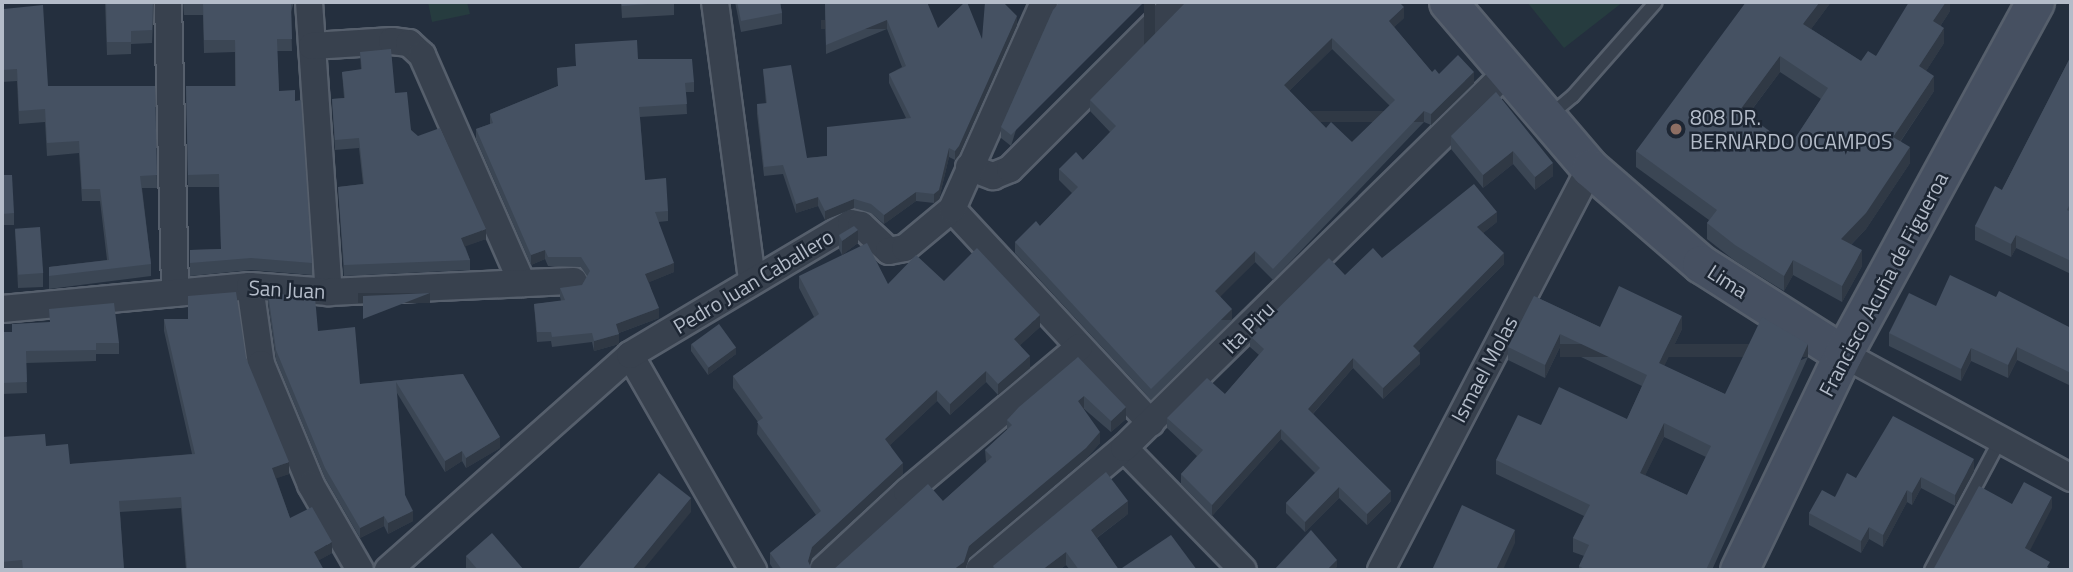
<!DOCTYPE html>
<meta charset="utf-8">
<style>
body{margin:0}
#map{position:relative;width:2073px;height:572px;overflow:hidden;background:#242f3e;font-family:"Titillium Web",sans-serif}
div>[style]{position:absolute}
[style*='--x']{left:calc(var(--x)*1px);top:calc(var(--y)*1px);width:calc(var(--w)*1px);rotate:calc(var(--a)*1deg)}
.green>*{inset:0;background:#263c3f}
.roads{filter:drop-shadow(2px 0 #565f6c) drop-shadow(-2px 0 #565f6c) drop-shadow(0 2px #565f6c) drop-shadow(0 -2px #565f6c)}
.lane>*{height:12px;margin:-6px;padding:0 6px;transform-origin:6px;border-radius:6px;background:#38414e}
.street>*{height:26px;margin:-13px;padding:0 13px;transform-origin:13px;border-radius:13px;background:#38414e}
.secondary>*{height:37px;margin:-18.5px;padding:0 18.5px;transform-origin:18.5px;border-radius:18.5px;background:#465061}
.wall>*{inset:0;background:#3b4654}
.shaded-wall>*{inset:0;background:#303945;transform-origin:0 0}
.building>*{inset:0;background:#455162;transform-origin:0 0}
.dots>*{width:19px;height:19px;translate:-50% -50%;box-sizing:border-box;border:4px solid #1d2633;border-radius:50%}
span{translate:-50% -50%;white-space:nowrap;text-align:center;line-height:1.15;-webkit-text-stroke:5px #1d2633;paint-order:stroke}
.poi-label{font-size:21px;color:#b4bcc9}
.left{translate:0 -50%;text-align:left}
.street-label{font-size:21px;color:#b4bcc9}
.frame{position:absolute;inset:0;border:4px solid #b4bcc9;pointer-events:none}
</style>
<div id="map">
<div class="green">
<i style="clip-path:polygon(428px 2px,467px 2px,470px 14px,432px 22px)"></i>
<i style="clip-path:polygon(1527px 2px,1623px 2px,1564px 48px)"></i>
</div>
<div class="roads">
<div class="lane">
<i style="--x:1549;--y:116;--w:31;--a:-40"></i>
<i style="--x:1573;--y:96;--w:125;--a:-48.6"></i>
<i style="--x:1931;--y:570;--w:145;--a:-62"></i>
</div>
<div class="street">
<i style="--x:168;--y:2;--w:291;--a:88.6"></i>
<i style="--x:309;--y:2;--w:291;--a:86.1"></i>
<i style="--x:715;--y:2;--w:278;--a:82.4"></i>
<i style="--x:312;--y:46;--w:80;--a:-3.6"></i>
<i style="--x:392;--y:41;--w:17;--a:7"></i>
<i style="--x:409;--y:43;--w:18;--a:43"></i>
<i style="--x:422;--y:55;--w:249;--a:66.3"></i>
<i style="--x:969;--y:167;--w:26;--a:21"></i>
<i style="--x:993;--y:176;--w:18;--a:-22"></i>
<i style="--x:1010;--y:169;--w:236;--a:-45"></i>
<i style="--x:952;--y:209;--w:292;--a:47.1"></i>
<i style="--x:250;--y:286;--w:79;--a:82"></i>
<i style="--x:261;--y:364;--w:131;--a:67.5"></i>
<i style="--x:311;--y:485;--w:98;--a:60"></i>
<i style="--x:2;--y:309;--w:249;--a:-5.3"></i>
<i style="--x:250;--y:286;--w:79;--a:4.3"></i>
<i style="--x:329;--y:292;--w:245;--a:-2.6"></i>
<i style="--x:1843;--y:354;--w:260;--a:28.5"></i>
<i style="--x:630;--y:355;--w:248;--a:60.2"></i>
<i style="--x:1124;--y:448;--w:170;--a:45.7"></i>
<i style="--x:388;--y:570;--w:324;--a:-41.6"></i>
<i style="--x:630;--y:355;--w:257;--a:-30.8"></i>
<i style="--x:851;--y:223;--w:10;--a:11"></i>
<i style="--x:861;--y:225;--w:38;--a:43"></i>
<i style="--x:889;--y:251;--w:16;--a:-11"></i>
<i style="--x:905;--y:248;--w:61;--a:-39.7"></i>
<i style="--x:952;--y:209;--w:227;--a:-66"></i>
<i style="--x:823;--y:570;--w:115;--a:-42.9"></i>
<i style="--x:907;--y:492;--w:225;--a:-40.1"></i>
<i style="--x:979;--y:570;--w:189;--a:-40.1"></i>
<i style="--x:1124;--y:448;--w:535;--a:-44.47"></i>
<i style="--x:1381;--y:570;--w:453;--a:-62.5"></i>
</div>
<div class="secondary">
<i style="--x:1448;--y:2;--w:218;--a:49.5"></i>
<i style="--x:1590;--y:168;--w:147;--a:40.9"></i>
<i style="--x:1701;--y:264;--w:168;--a:32.4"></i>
<i style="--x:1739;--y:570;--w:240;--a:-64.3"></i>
<i style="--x:1843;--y:354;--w:401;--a:-61.4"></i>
</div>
</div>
<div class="wall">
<i style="clip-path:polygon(2px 2px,4px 9px,48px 86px,155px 86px,157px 188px,142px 188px,151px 264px,151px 276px,49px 289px,49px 267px,107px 260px,100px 201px,82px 201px,79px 153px,47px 156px,45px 122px,19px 124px,17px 81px,2px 82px)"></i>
<i style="clip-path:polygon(105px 2px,154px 2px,152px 43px,131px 44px,131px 54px,107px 55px)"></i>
<i style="clip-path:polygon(183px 2px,294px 2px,291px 12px,292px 51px,277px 51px,279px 91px,295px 101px,312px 263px,312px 275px,251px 270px,190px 276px,190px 250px,221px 249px,219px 187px,188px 187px,186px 86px,235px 86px,235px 52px,204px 53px,203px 15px,184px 15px)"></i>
<i style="clip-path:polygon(621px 2px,674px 2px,674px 15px,622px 18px)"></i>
<i style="clip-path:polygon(735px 2px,780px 2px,782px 13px,782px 24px,741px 32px)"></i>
<i style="clip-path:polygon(825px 2px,938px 28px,982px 39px,1017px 25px,959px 155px,955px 160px,949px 157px,939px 199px,934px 203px,916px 201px,884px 224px,871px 213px,854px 208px,825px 220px,818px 206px,796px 213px,783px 174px,764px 176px,757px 114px,757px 104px,766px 104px,763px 69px,807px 158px,827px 156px,906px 118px,889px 83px,889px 74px,902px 67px,887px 29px,826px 54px)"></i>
<i style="clip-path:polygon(evenodd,1831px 2px,1811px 29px,1861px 61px,1876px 56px,1950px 2px,1950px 11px,1941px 25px,1944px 43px,1926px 71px,1934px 91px,1901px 141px,1910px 163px,1866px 229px,1851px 245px,1862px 266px,1842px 302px,1793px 275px,1784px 291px,1735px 261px,1707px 239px,1707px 223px,1709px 220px,1636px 167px,1636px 151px,1831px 2px,1780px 72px,1821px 99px,1790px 146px,1748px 115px,1780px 72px)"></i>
<i style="clip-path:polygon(1053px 10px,1011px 146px,1001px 138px,1001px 127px)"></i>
<i style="clip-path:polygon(evenodd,1404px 18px,1394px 27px,1432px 72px,1474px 83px,1431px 125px,1424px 122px,1273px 280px,1255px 262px,1220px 296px,1232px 320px,1151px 400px,1015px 253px,1015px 242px,1040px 226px,1072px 193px,1059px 180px,1059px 169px,1083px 160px,1110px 132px,1090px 111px,1090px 100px,1404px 18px,1332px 49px,1390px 106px,1352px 142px,1326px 128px,1289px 91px,1332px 49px)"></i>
<i style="clip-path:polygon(575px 44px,638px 59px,694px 82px,694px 92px,686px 92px,687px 114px,640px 117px,645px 180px,668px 211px,668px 221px,658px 222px,674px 272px,649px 282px,659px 318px,619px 333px,619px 344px,594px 351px,592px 342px,552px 347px,551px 341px,537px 342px,534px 304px,561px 301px,560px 297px,560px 288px,582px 285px,587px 276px,581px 267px,548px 266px,545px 259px,531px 265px,476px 139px,476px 129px,490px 124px,490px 114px,558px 86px,557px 68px,576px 66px)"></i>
<i style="clip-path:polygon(360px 52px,395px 93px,411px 130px,486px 239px,465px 246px,470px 260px,470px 270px,344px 276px,338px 187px,363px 184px,359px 148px,335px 150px,332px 99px,344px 98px,342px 72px,361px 70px)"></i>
<i style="clip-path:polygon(2071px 56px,2071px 274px,2016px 248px,2011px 257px,1975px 240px,1975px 226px,2002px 190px)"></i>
<i style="clip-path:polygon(1496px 92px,1553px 176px,1535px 190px,1513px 164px,1483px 188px,1451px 149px,1451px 136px)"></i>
<i style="clip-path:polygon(2px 175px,14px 213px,14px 225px,2px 225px)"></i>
<i style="clip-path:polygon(1497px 222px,1483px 233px,1504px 264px,1418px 351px,1420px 364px,1383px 399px,1353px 368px,1313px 414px,1391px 501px,1367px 525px,1339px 498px,1305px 532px,1286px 513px,1286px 503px,1315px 473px,1281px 439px,1212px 516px,1181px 484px,1181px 474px,1197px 456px,1167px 428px,1167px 418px,1225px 394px,1259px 355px,1250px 347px,1250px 336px,1345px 275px,1382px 258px)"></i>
<i style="clip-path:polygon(15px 229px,43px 273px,43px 287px,18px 288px)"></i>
<i style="clip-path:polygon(839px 235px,858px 243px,842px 255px,839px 249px)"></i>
<i style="clip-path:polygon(799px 276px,888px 284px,944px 281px,1040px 327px,1020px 345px,1030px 368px,998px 395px,986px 382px,950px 415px,937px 401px,890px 445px,903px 474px,812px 558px,810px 566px,812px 570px,814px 570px,774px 570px,770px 564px,770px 553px,816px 515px,757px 434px,758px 422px,733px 388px,733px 376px,814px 317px,799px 288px)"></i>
<i style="clip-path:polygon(268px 293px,318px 331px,360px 384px,463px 374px,500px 448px,466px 468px,462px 461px,445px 472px,397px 393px,405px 495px,413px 521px,388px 534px,384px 526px,360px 538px,325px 478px,276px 360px,268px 303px)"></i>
<i style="clip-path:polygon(evenodd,1534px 296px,1600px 327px,1682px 329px,1664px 366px,1725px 394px,1808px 357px,1712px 570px,1579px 570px,1579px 566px,1584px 556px,1573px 552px,1573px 538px,1584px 516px,1496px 474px,1496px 460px,1541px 425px,1627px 419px,1642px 386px,1560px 347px,1545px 378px,1508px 360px,1508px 347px,1534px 296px,1664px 437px,1706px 457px,1687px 495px,1645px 475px,1664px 437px)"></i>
<i style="clip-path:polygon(1996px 297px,2071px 328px,2071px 386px,2017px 360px,2008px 378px,1971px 361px,1961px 381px,1889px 346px,1889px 333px)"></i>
<i style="clip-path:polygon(164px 319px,246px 358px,289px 474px,276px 478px,290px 518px,332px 553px,319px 560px,186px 570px,181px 508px,120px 512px,124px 570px,2px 570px,2px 437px,46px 446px,70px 464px,192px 454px,164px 331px)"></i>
<i style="clip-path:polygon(2px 332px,119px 343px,119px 354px,96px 354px,96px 361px,26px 363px,27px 393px,2px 394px)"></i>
<i style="clip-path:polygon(691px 344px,736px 354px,708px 375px,691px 351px)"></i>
<i style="clip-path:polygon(1078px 357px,1126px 419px,1111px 432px,1083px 408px,1100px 443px,1086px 459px,969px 558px,965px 570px,833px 570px,943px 501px,986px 462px,985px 450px,1007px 430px,1007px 420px)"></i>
<i style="clip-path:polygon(1974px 471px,1955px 506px,1921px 488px,1912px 505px,1907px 502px,1883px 547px,1869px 539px,1861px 553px,1809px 525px,1809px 513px,1835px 497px,1856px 478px)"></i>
<i style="clip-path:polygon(1128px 514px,1097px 538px,1119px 570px,1070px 570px,1066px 565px,1059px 570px,993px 570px,993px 566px)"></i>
<i style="clip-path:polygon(466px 556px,524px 570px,468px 570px,466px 568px)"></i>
</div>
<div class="shaded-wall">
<i style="left:1144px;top:2px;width:11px;height:188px"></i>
<i style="clip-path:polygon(1820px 2px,1831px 2px,1803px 40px,1803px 24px)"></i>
<i style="clip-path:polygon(1944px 2px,1950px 2px,1950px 11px,1933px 37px,1933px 21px)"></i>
<i style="clip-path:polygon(1404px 7px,1404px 18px,1389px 32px,1389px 21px)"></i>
<i style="clip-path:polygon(1017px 16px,1017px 25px,959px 155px,955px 160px,955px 151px)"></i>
<i style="left:887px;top:20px;width:9px;height:66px;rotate:90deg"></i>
<i style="clip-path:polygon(1944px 28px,1944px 43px,1919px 82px,1919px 66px)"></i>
<i style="clip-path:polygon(1332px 38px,1332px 49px,1284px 96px,1284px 85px)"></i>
<i style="clip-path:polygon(1780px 56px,1780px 72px,1740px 125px,1740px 110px)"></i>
<i style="clip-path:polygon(1474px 72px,1474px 83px,1431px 125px,1431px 114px)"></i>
<i style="clip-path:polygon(1934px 76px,1934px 91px,1893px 152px,1893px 137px)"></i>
<i style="left:1424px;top:111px;width:11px;height:219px;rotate:90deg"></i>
<i style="clip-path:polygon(1910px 147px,1910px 163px,1866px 229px,1841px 255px,1841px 239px)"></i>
<i style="clip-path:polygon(949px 148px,949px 157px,939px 199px,934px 203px,934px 194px)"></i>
<i style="clip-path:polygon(1513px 151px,1513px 164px,1483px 188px,1483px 175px)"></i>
<i style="clip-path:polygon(1553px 163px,1553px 176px,1535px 190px,1535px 177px)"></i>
<i style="clip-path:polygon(916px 192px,916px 201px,884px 224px,884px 215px)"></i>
<i style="clip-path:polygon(818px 197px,818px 206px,796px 213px,796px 204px)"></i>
<i style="clip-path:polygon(854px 199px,854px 208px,825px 220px,825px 211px)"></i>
<i style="clip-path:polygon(1497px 212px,1497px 222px,1477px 238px,1477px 227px)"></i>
<i style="clip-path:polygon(486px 229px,486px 239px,461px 248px,461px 238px)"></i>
<i style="clip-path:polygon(858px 230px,858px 243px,842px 255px,842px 241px)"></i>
<i style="clip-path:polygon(2016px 235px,2016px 248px,2011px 257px,2011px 244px)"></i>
<i style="clip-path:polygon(545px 250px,545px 259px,531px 265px,531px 255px)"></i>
<i style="clip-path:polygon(1862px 250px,1862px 266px,1842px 302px,1842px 286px)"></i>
<i style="clip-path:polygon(1255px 251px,1255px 262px,1215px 302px,1215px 291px)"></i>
<i style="clip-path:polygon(1504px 253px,1504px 264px,1413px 356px,1413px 346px)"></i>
<i style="clip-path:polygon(1793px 260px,1793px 275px,1784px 291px,1784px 276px)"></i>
<i style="clip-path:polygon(674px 263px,674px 272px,645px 284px,645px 274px)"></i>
<i style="left:430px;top:293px;width:10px;height:72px;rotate:90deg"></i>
<i style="clip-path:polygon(659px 308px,659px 318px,616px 334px,616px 324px)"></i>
<i style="left:1232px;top:309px;width:11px;height:114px;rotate:90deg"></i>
<i style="clip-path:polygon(1040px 315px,1040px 327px,1014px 351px,1014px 339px)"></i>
<i style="clip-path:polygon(1682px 316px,1682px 329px,1659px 377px,1659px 363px)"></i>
<i style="clip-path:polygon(619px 334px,619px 344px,594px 351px,594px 341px)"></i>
<i style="clip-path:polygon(1560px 334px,1560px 347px,1545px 378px,1545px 365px)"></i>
<i style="left:1808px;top:344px;width:13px;height:248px;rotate:90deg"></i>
<i style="clip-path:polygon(736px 347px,736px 354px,708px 375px,708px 368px)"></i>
<i style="clip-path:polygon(2017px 347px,2017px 360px,2008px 378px,2008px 365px)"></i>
<i style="clip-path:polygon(1971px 348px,1971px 361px,1961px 381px,1961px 369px)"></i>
<i style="clip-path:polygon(1420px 353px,1420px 364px,1383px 399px,1383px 388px)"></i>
<i style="clip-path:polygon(1030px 356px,1030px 368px,998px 395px,998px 384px)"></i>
<i style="clip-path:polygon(1353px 358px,1353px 368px,1308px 419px,1308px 409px)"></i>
<i style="clip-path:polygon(986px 371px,986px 382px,950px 415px,950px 404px)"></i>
<i style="clip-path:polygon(937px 390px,937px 401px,885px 450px,885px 439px)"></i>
<i style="clip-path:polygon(1084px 396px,1084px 408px,1078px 412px,1078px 401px)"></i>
<i style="clip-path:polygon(1126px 407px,1126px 419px,1111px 432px,1111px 421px)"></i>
<i style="clip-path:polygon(1664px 423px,1664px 437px,1640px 486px,1640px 473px)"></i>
<i style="clip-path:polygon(1281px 429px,1281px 439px,1212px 516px,1212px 505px)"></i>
<i style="clip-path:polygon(1100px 432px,1100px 443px,1086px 459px,969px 558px,965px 570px,953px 570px,969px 546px)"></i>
<i style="clip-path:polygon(500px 437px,500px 448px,466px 468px,466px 458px)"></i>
<i style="clip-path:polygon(462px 451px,462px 461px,445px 472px,445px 461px)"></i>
<i style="clip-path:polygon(1974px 459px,1974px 471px,1955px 506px,1955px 495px)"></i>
<i style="clip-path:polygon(289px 462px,289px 474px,272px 480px,272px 468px)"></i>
<i style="clip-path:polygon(903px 463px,903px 474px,812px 558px,808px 570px,808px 561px,812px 547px)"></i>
<i style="clip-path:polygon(1921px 477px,1921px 488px,1912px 505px,1912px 493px)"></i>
<i style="clip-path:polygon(1339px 487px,1339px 498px,1305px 532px,1305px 522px)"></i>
<i style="clip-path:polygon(1907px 490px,1907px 502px,1883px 547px,1883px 535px)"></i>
<i style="clip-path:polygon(1391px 491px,1391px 501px,1367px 525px,1367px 514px)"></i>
<i style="clip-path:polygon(2052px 497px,2052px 508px,2025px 560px,2025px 548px)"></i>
<i style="clip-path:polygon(691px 498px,691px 512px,643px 570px,632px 570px)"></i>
<i style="clip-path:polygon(1128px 501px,1128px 514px,1091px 542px,1091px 530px)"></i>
<i style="clip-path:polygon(413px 511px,413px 521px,388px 534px,388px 523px)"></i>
<i style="clip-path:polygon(384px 516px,384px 526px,360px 538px,360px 528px)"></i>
<i style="clip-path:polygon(1869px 527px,1869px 539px,1861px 553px,1861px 541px)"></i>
<i style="clip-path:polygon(1515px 530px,1515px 543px,1503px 570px,1496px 570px)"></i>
<i style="clip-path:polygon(332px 542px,332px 553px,314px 563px,314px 552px)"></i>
<i style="clip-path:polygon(1066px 552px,1066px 565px,1059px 570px,1042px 570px)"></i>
<i style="clip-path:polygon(1337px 560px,1337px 567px,1334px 570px,1327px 570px)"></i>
</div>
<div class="building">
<i style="clip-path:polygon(2px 2px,4px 2px,4px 9px,43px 5px,48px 86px,155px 86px,157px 175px,140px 176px,151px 264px,49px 276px,49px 267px,109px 260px,100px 189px,82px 189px,79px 141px,47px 143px,45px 109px,19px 111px,17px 69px,2px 70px)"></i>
<i style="clip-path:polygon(106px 2px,153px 2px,152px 30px,131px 31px,131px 42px,107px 42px)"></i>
<i style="clip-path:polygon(184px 2px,291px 2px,292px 39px,277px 39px,279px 91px,295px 90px,295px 101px,301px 100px,312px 263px,251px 258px,190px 263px,190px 250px,221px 249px,219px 174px,188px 175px,186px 86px,236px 86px,235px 40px,204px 40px,203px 3px,184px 3px)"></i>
<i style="clip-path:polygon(621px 2px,674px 2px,622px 6px)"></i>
<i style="clip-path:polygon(737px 2px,780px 2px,782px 13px,741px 21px)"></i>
<i style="clip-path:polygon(825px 2px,927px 2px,938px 28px,965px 2px,967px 2px,982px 39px,985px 2px,1003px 2px,1017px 16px,959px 146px,955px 151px,949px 148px,939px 190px,934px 194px,916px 192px,884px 215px,871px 204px,854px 199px,825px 211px,818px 197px,796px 204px,783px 165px,764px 167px,757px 104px,767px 103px,763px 69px,791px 65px,807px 158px,827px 156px,827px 127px,911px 118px,889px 74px,906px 66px,887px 20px,826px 45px)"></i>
<i style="clip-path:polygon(1060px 2px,1144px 2px,1011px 135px,1001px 127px,1053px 10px)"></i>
<i style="clip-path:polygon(evenodd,1186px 2px,1399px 2px,1404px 7px,1389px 21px,1432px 72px,1435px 69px,1439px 74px,1458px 55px,1474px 72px,1431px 114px,1424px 111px,1273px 269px,1255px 251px,1215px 291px,1232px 309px,1151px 389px,1015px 242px,1036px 221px,1040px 226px,1078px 187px,1059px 169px,1076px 152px,1083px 160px,1116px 126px,1090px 100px,1186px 2px,1332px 38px,1395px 100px,1352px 142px,1331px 122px,1326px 128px,1284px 85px,1332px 38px)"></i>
<i style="clip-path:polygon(evenodd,1746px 2px,1820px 2px,1803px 24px,1861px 61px,1868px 51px,1876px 56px,1909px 2px,1946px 2px,1933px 21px,1944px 28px,1919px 66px,1934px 76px,1893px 137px,1910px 147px,1866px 213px,1841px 239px,1862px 250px,1842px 286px,1793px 260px,1784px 276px,1735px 245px,1707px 223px,1717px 210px,1636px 151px,1746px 2px,1780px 56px,1828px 88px,1790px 146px,1740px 110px,1780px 56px)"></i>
<i style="clip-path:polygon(637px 40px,638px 59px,692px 59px,694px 82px,685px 83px,687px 104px,639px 107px,645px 180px,666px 178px,668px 211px,655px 212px,674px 263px,645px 274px,659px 308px,616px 324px,619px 334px,594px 341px,592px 333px,552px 337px,551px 332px,537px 332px,534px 304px,565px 300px,560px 288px,582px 285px,590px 271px,581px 257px,548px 257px,545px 250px,531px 255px,476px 129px,493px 123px,490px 114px,558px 86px,557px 68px,576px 66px,575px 44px)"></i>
<i style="clip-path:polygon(391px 49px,395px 93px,407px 92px,411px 130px,418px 136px,440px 128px,486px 229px,461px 238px,470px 260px,344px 265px,338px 187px,364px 184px,359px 138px,335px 140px,332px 99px,345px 98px,342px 72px,362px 69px,360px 52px)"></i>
<i style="clip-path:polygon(2071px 56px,2071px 202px,2067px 210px,2071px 212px,2071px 261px,2016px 235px,2011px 244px,1975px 226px,1995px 186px,2002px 190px)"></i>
<i style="clip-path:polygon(1496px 92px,1553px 163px,1535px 177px,1513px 151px,1483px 175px,1451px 136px)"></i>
<i style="clip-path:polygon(2px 175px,12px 175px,14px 213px,2px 214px)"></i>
<i style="clip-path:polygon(1474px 184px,1497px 212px,1477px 227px,1504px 253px,1413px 346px,1420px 353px,1383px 388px,1353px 358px,1308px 409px,1391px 491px,1367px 514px,1339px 487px,1305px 522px,1286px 503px,1320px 468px,1281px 429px,1212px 505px,1181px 474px,1203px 450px,1167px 418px,1207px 378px,1225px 394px,1264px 349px,1250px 336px,1329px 258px,1345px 275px,1373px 248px,1382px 258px)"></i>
<i style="clip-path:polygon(854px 226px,858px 230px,842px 241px,839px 235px)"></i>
<i style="left:40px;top:227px;width:46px;height:25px;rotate:86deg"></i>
<i style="clip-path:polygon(867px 243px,888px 284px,916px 255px,944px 281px,977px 248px,1040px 315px,1014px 339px,1030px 356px,998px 384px,986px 371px,950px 404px,937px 390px,885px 439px,903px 463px,812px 547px,808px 561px,812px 570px,814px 570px,782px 570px,770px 553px,821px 511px,757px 422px,763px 418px,733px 376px,819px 314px,799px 276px)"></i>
<i style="clip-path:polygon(1950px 275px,1996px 297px,1999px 291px,2071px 328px,2071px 373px,2017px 347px,2008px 365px,1971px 348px,1961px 369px,1889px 333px,1909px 293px,1936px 306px)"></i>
<i style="clip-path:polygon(evenodd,1619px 286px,1682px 316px,1659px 363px,1725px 394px,1762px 317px,1808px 344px,1706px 570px,1586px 570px,1579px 566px,1589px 545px,1573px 538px,1590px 505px,1496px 460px,1518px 415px,1541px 425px,1559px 387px,1627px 419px,1647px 375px,1560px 334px,1545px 365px,1508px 347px,1534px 296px,1600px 327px,1619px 286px,1664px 423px,1711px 446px,1687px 495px,1640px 473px,1664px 423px)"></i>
<i style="clip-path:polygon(236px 292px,246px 358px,289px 462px,272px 468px,290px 518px,312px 507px,332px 542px,314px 552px,324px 570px,178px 570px,187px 569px,181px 497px,119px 501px,124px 570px,23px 570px,22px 560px,2px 562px,2px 437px,45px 434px,46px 446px,68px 444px,70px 464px,195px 454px,164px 319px,188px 319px,188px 296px)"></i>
<i style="clip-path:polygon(268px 293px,315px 297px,318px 331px,355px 327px,360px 384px,463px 374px,500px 437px,466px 458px,462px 451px,445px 461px,396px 382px,405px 495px,413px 511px,388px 523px,384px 516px,360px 528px,325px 468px,276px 350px)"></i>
<i style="clip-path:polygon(430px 293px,363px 319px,363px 296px)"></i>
<i style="clip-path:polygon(114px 303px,119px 343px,96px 343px,96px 350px,26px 351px,27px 382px,2px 383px,2px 332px,12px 332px,12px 324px,50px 322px,49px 309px)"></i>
<i style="left:719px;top:324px;width:29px;height:34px;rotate:54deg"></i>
<i style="clip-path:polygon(1078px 357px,1126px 407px,1111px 421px,1084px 396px,1078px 401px,1100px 432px,1086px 448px,969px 546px,964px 562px,953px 570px,833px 570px,928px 484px,943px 501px,992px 457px,985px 450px,1012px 425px,1007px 420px,1019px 407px)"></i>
<i style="clip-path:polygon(1893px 416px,1974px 459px,1955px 495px,1921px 477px,1912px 493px,1907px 490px,1883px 535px,1869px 527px,1861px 541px,1809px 513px,1822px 490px,1835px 497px,1847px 473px,1856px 478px)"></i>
<i style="clip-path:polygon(1106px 472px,1128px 501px,1091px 530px,1119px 570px,1079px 570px,1066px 552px,1042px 570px,996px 570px,993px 566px)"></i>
<i style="clip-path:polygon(659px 473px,691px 498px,632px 570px,577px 570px)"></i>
<i style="clip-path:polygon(2024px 482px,2052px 497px,2025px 548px,2050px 562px,2047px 567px,2053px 570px,1933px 570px,1979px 486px,2012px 504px)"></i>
<i style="clip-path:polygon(1462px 505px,1515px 530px,1496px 570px,1432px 570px)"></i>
<i style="clip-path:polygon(1311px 530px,1337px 560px,1327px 570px,1274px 570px)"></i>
<i style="clip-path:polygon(492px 533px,524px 570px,478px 570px,466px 556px)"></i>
<i style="clip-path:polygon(1171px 535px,1197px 570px,1119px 570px)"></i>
</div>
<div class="dots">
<i style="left:1676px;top:129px;background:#8d6e63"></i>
</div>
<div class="poi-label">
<span class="left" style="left:1690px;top:129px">808 DR.<br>BERNARDO OCAMPOS</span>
</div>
<div class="street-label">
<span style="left:753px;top:281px;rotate:-31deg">Pedro Juan Caballero</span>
<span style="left:1728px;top:281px;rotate:33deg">Lima</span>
<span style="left:1883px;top:284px;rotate:-62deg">Francisco Acuña de Figueroa</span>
<span style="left:287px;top:289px;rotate:3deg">San Juan</span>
<span style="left:1248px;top:327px;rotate:-45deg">Ita Piru</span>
<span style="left:1484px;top:369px;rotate:-62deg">Ismael Molas</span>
</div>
<div class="frame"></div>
</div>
